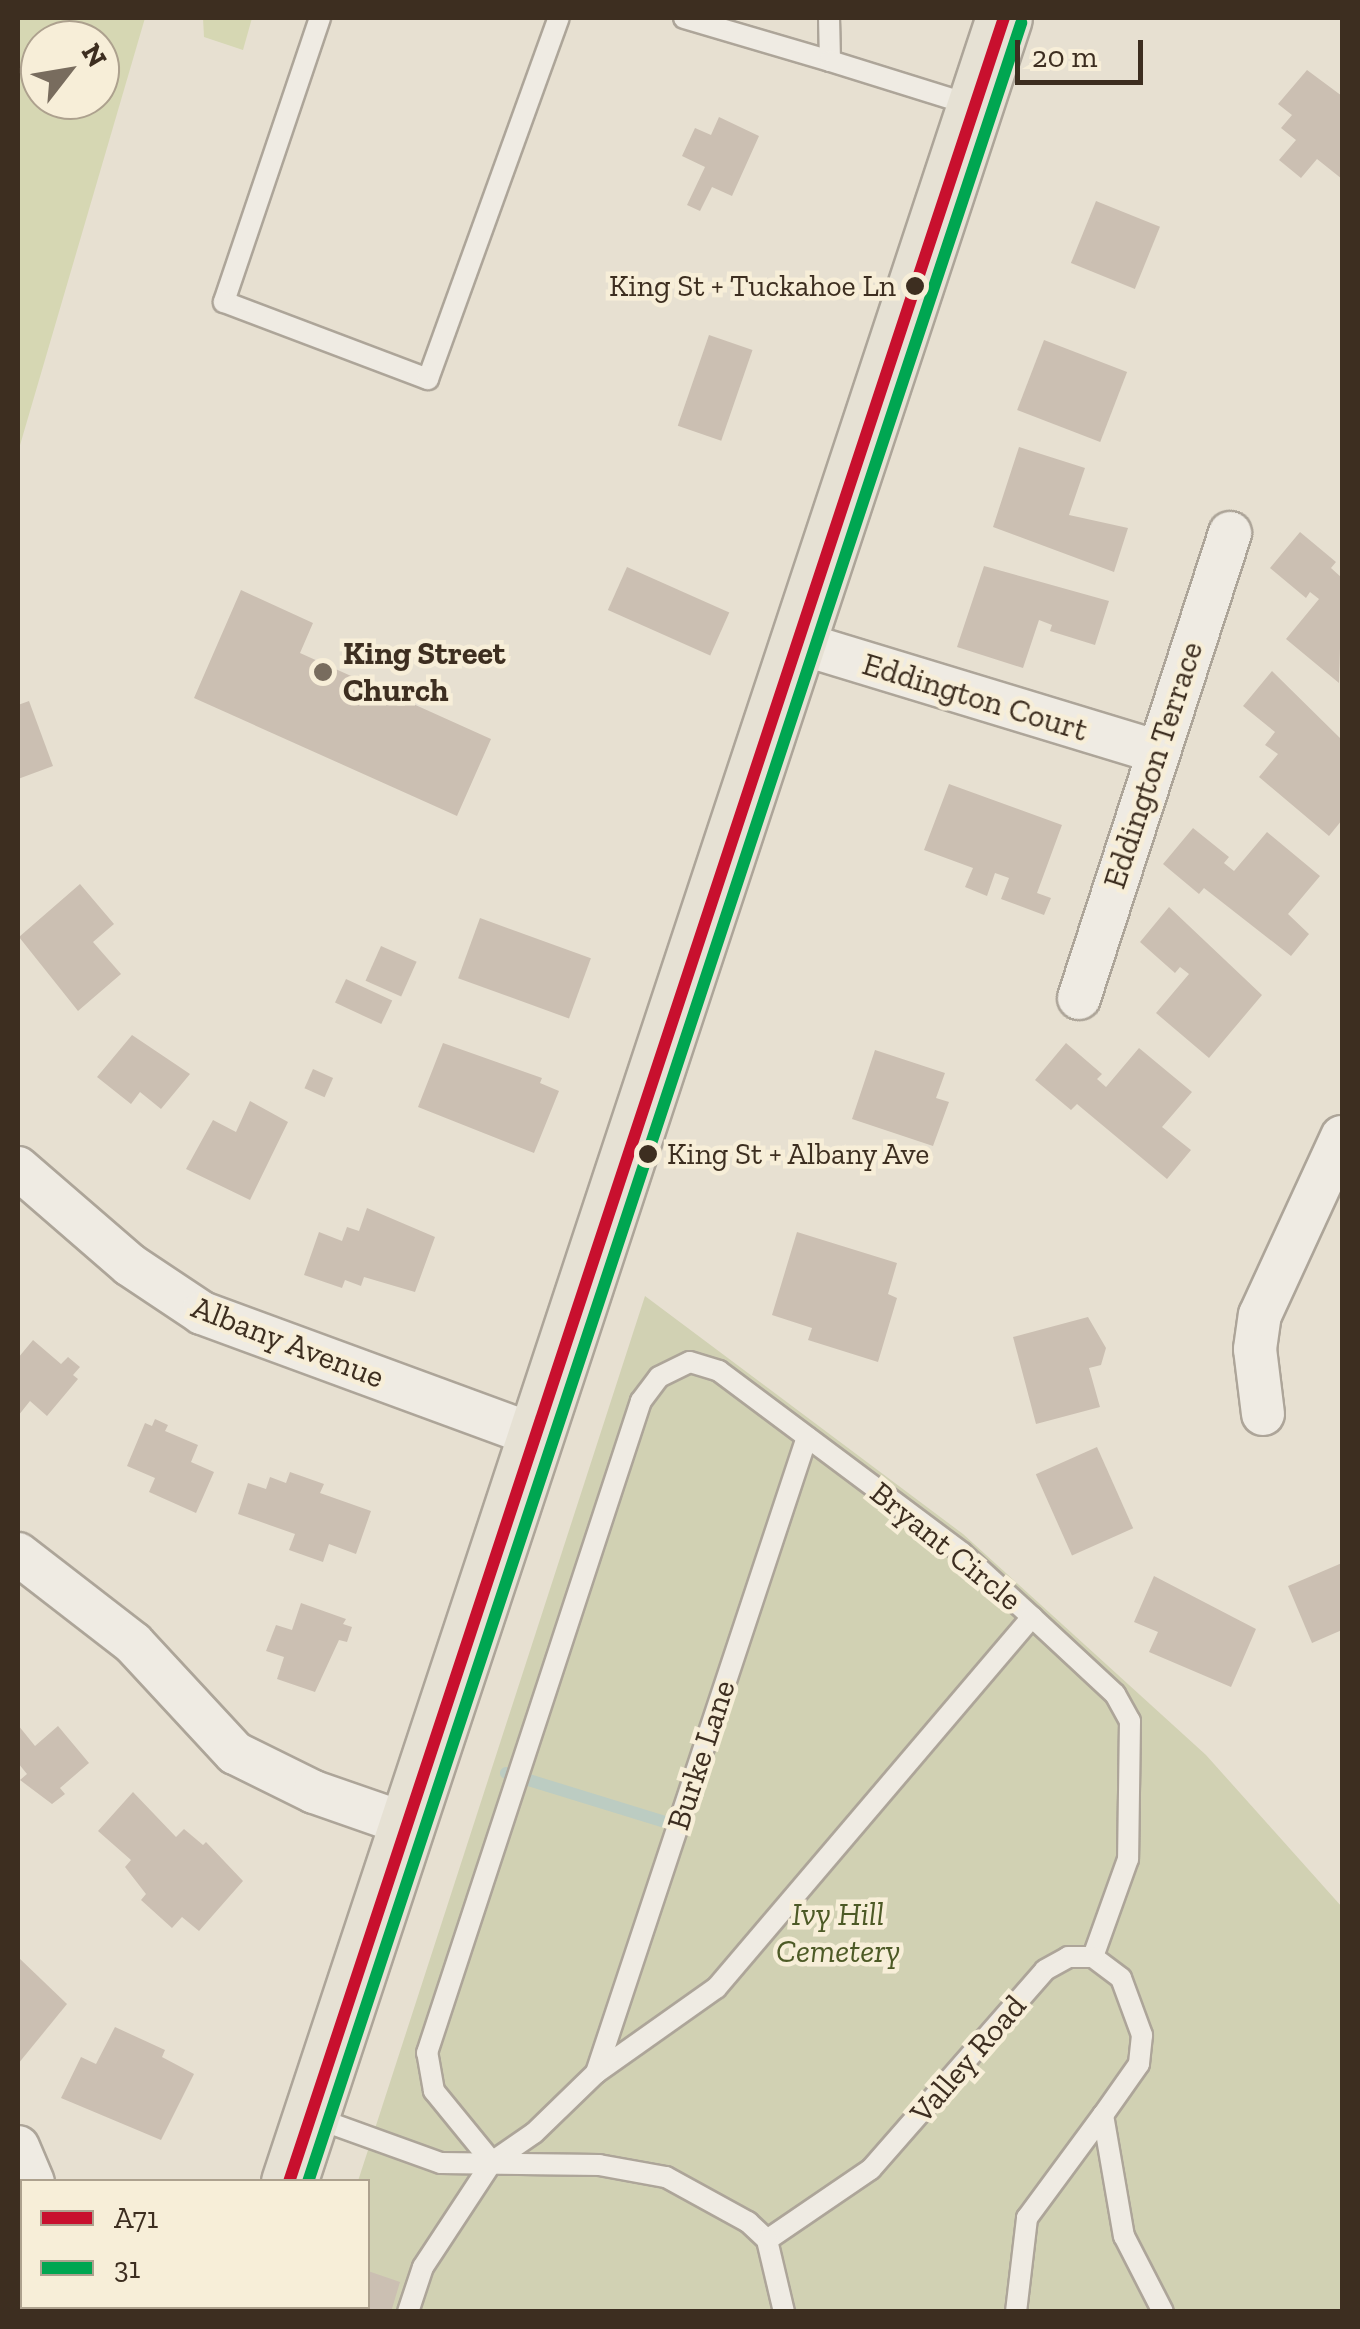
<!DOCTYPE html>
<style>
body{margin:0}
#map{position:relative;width:1360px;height:2329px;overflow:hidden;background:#e7e0d1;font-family:"Zilla Slab",serif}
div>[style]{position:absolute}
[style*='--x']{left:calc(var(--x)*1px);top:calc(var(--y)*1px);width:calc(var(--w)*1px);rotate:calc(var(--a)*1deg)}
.green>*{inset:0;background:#d6d7b3}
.cemetery>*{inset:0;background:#d1d1b3}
.stream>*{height:12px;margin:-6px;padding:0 6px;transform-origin:6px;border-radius:6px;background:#bcccc2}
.building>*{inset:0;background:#cbbfb2;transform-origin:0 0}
.roads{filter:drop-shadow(2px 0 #ada599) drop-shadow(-2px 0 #ada599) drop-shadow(0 2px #ada599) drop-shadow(0 -2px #ada599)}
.service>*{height:20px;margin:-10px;padding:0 10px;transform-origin:10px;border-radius:10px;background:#efebe3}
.minor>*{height:42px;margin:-21px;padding:0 21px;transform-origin:21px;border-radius:21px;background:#efebe3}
.primary>*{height:55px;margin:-27.5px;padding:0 27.5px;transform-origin:27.5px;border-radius:27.5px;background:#e6e1d4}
.bus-1>*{height:12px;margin:-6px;padding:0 6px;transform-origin:6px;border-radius:6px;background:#c8102e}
.bus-2>*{height:12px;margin:-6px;padding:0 6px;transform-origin:6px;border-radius:6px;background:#00a651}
.dots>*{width:28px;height:28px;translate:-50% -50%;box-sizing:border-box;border:5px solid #f7eed8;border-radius:50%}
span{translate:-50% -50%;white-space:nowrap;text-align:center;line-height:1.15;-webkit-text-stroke:9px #f7eed8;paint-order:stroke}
.bus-label{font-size:30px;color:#3d2e20}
.right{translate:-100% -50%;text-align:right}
.left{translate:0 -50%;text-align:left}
.poi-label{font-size:32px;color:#3d2e20;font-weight:700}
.street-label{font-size:32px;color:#3d2e20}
.park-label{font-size:32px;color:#4d5a26;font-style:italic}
.frame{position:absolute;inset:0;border:20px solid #3d2e20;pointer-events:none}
.legend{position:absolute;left:20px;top:2179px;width:350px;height:130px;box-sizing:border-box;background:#f7eed8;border:2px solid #ada18e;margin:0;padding:12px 18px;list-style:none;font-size:30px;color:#3d2e20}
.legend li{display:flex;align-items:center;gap:20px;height:50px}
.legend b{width:50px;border:2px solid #ada18e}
.north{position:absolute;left:20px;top:20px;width:100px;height:100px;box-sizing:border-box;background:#f7eed8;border:2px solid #ada18e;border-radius:50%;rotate:59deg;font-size:28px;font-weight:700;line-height:40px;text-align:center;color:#3d2e20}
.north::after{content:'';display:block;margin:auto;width:35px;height:45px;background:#786c5e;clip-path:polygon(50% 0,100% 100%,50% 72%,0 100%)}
.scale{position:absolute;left:1015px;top:40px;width:128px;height:45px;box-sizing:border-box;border:5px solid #3d2e20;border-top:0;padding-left:12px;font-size:30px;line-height:35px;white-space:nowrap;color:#3d2e20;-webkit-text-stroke:8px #f7eed8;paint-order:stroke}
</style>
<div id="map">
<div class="green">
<i style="clip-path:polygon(evenodd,18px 18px,145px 18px,18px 452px,18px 18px,40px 40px,100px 40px,100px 100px,40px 100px,40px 40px)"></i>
<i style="clip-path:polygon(203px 18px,252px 18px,243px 50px,204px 37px)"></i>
</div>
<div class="cemetery">
<i style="clip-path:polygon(645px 1296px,963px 1534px,1206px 1755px,1342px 1907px,1342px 2311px,316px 2312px,368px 2306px,368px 2182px,358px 2181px)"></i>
</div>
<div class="stream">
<i style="--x:506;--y:1773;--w:180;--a:17.1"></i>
</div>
<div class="building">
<i style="clip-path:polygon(1307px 70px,1342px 96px,1342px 179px,1317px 159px,1301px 178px,1279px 160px,1296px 140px,1281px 128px,1292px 115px,1278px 104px)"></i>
<i style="clip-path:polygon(719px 117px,759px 136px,732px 196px,712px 187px,700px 211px,687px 205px,705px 167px,682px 156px,695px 128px,711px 135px)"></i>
<i style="left:1096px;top:201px;width:69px;height:67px;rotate:22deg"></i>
<i style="left:709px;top:335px;width:46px;height:96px;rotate:19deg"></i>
<i style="left:1044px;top:340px;width:89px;height:75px;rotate:21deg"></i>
<i style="clip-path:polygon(1019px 447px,1085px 468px,1069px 515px,1128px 528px,1114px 572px,993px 527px)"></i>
<i style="clip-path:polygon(1300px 532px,1336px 562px,1331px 568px,1342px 578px,1339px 683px,1286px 639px,1319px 599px,1310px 592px,1306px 598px,1270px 568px)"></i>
<i style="clip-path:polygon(984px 566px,1109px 601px,1095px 645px,1050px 631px,1052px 625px,1039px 620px,1023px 668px,957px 647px)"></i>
<i style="left:627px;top:567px;width:112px;height:47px;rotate:24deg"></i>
<i style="clip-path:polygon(241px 590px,313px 623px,300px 653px,491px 739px,457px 816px,194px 698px)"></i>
<i style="clip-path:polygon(1272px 671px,1342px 740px,1342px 820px,1329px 836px,1259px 777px,1278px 754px,1265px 745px,1275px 732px,1243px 706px)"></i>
<i style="clip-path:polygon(29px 701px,53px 766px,18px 779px,18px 705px)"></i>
<i style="clip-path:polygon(949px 784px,1062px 825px,1037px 893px,1051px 898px,1044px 915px,1001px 899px,1009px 878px,995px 873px,987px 896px,965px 887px,973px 868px,924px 850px)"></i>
<i style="clip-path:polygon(1193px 828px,1229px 857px,1224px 863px,1234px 871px,1267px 832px,1320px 876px,1288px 914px,1309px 934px,1291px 956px,1204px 888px,1199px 894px,1163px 864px)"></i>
<i style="clip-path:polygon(80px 884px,114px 924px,93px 942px,121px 974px,78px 1011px,19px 937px)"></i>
<i style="clip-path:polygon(1169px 907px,1262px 995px,1209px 1058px,1156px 1013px,1189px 974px,1180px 967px,1175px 973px,1140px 942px)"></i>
<i style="left:480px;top:918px;width:118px;height:64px;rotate:20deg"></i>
<i style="left:381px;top:946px;width:39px;height:38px;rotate:24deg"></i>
<i style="left:346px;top:979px;width:51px;height:26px;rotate:25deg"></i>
<i style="clip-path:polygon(132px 1035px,190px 1074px,161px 1109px,140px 1092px,131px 1104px,97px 1077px)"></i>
<i style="clip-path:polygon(443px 1043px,542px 1078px,540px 1083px,559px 1091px,534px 1153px,418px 1107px)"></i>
<i style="clip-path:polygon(1066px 1043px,1102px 1074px,1097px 1079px,1106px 1087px,1139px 1048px,1192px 1092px,1162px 1127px,1191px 1150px,1167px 1179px,1077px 1104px,1071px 1110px,1035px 1080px)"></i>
<i style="clip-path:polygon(875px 1050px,945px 1073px,936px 1098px,949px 1102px,933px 1146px,852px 1119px)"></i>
<i style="left:313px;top:1069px;width:22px;height:21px;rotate:24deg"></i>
<i style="clip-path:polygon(250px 1101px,288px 1122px,250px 1200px,186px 1169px,213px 1120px,236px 1132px)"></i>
<i style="clip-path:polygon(367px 1208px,435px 1237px,415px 1292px,364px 1277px,361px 1286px,345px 1280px,342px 1288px,304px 1275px,319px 1232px,342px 1241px,347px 1227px,359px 1231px)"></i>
<i style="clip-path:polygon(797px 1232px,897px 1263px,888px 1294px,897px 1298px,878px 1362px,808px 1340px,812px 1328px,772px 1315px)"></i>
<i style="clip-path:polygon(1088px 1317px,1106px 1348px,1101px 1365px,1089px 1368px,1100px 1407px,1036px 1424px,1013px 1337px)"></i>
<i style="clip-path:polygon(33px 1340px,61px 1364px,68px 1357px,80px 1367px,73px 1375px,78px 1379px,47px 1416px,30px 1401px,18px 1416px,18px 1358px)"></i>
<i style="clip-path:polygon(155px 1419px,168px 1425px,165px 1431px,198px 1445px,191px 1462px,214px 1472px,196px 1513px,149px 1492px,155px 1478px,127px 1466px,145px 1423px,152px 1426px)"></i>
<i style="left:1097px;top:1447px;width:89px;height:67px;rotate:66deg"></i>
<i style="clip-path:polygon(290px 1472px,324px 1484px,320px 1493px,371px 1511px,356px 1554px,329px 1544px,323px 1562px,289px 1550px,295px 1534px,238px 1514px,248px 1483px,266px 1489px,270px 1477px,286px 1483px)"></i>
<i style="clip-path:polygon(1342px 1563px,1342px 1630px,1312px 1643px,1288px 1586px)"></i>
<i style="clip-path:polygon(1154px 1576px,1256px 1629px,1231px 1687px,1149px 1652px,1158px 1632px,1134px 1622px)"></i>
<i style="clip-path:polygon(301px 1603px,346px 1619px,343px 1624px,352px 1627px,347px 1642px,339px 1640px,315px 1692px,277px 1679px,284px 1657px,266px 1651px,276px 1625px,292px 1630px)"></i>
<i style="clip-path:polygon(18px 1725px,35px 1746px,58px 1726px,89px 1763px,60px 1788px,65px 1794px,52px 1804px,20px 1780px,27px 1774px,18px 1763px)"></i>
<i style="clip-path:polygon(133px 1792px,176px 1837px,184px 1829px,203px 1845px,206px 1842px,243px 1881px,199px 1931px,182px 1917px,172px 1928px,141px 1900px,146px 1894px,125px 1867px,131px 1860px,98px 1831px)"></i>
<i style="clip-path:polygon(18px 1957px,67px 2004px,18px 2064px)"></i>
<i style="clip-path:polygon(115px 2027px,165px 2050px,162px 2057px,194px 2074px,161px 2140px,61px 2098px,81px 2057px,96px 2064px)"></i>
<i style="clip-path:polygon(368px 2271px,400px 2282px,391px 2312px,326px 2312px,368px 2306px)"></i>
</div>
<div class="roads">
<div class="service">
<i style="--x:320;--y:18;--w:300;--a:108.7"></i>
<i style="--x:224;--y:302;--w:218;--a:20.7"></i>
<i style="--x:428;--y:379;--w:384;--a:-70.1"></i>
<i style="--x:684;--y:18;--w:152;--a:16.4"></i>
<i style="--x:830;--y:61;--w:43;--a:-91.3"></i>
<i style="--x:830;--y:61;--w:148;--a:17.3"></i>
<i style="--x:690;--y:1362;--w:30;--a:17"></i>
<i style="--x:719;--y:1371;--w:304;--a:36.8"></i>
<i style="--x:962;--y:1553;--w:95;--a:42.4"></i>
<i style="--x:1032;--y:1617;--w:487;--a:130.4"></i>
<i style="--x:716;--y:1988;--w:147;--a:144.7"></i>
<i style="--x:596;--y:2073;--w:86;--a:135.9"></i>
<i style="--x:534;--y:2133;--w:51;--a:145.4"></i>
<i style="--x:492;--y:2162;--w:92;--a:-129.2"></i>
<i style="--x:434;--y:2091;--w:39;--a:-100"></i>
<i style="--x:427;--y:2053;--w:686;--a:-71.83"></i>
<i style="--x:641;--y:1401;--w:30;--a:-53"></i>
<i style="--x:659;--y:1377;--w:34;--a:-26"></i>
<i style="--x:1032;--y:1617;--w:113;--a:42.9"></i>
<i style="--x:1115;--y:1694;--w:31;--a:61"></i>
<i style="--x:1130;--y:1721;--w:138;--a:90.8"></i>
<i style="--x:1128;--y:1859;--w:104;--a:109.7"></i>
<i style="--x:596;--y:2073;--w:670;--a:-71.65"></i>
<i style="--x:313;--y:2117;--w:136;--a:19.8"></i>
<i style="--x:441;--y:2163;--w:158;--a:0.7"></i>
<i style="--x:599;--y:2165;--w:68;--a:10.2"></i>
<i style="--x:666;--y:2177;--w:94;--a:28.8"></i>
<i style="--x:748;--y:2222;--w:26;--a:43"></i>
<i style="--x:767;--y:2240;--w:126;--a:-34.3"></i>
<i style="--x:871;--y:2169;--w:264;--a:-48.8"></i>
<i style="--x:1045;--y:1970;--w:26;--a:-29"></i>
<i style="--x:1068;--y:1957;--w:25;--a:0"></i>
<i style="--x:1093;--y:1957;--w:35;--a:37"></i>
<i style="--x:1121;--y:1978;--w:61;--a:69.8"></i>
<i style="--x:1142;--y:2035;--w:29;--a:96"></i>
<i style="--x:1139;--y:2064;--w:62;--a:125.2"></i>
<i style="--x:1103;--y:2115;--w:123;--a:80.2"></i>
<i style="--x:1124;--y:2236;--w:85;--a:62.8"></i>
<i style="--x:767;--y:2240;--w:74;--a:76.7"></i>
<i style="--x:408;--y:2312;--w:47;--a:-71.6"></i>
<i style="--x:423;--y:2267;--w:126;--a:-56.7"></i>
<i style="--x:1016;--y:2312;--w:95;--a:-83.3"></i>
<i style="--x:1027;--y:2218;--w:128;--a:-53.6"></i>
</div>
<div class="minor">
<i style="--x:796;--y:642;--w:374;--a:16.9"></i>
<i style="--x:1079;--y:998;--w:489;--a:-72"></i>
<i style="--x:18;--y:1168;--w:148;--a:40.9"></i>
<i style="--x:130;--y:1265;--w:87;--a:33.7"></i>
<i style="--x:202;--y:1313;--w:357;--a:20.2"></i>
<i style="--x:1263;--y:1414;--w:65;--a:-97"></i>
<i style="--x:1255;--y:1349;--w:34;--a:-82"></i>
<i style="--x:1260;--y:1315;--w:196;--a:-65.3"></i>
<i style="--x:18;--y:1554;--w:145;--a:37.7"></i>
<i style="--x:133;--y:1643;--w:150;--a:47.2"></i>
<i style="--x:235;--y:1753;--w:88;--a:26.3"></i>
<i style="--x:314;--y:1792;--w:97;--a:19.2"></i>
<i style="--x:18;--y:2147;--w:38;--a:67"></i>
<i style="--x:18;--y:2254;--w:7;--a:-56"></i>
</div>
<div class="primary">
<i style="--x:289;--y:2182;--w:2279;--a:-71.72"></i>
<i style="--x:248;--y:2312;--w:6;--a:-81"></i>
</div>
</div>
<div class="bus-1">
<i style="--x:289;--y:2182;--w:2279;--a:-71.72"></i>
</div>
<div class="bus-2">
<i style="--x:308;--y:2182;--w:2274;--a:-71.72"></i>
</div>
<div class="dots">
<i style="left:915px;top:286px;background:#3d2e20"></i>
<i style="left:323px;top:672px;background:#786c5e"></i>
<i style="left:648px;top:1154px;background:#3d2e20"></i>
</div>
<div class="bus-label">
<span class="right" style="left:896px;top:286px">King St + Tuckahoe Ln</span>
<span class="left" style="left:667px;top:1154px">King St + Albany Ave</span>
</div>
<div class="poi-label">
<span class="left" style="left:343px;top:672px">King Street<br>Church</span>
</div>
<div class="street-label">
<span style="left:975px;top:697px;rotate:17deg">Eddington Court</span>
<span style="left:1153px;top:765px;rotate:-72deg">Eddington Terrace</span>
<span style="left:288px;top:1342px;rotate:21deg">Albany Avenue</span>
<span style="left:946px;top:1546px;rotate:39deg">Bryant Circle</span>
<span style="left:701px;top:1755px;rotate:-72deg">Burke Lane</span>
<span style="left:968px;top:2059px;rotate:-49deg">Valley Road</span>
</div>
<div class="park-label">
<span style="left:838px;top:1933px">Ivy Hill<br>Cemetery</span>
</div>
<div class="frame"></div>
<ul class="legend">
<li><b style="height:12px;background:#c8102e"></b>A71</li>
<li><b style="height:12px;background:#00a651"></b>31</li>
</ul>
<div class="north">N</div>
<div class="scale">20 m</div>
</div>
